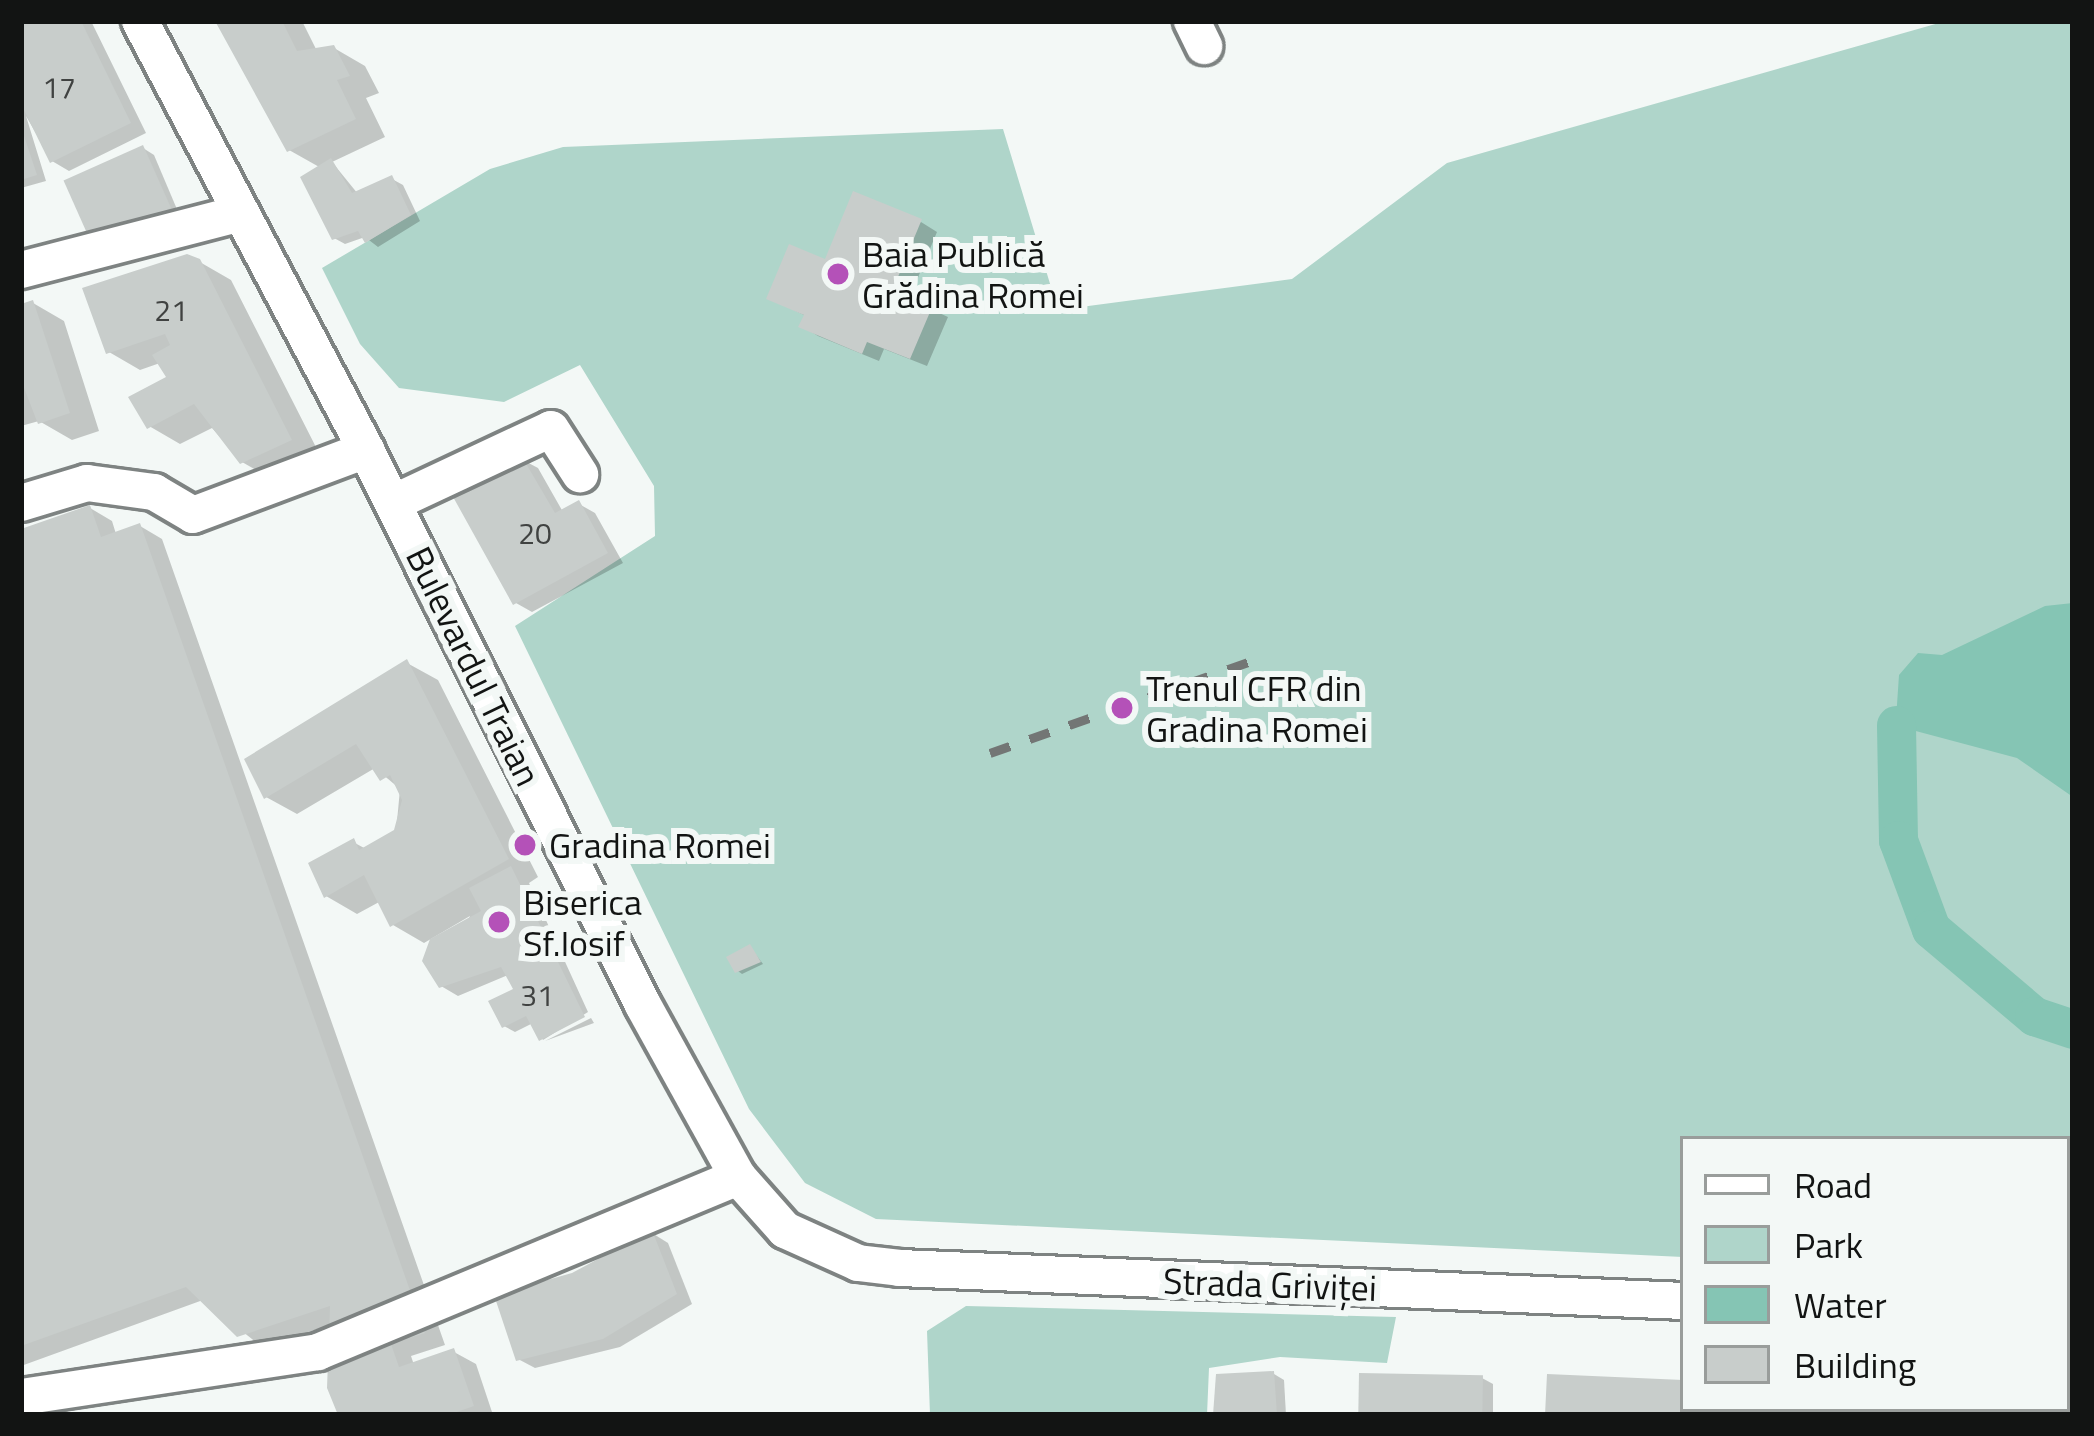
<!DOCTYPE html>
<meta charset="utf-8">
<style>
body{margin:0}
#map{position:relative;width:2094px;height:1436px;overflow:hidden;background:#f3f8f6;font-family:"Titillium Web",sans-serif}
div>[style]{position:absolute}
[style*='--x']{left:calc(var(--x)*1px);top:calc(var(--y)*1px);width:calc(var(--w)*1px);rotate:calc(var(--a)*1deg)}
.green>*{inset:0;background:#afd5ca}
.water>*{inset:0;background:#85c5b4}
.shadow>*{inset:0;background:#0003}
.canal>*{height:39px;margin:-19.5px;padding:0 19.5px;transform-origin:19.5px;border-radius:19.5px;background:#85c5b4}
.building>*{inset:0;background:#c8cdcb;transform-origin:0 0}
.roads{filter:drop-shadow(3px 0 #7e8382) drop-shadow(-3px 0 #7e8382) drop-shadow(0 3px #7e8382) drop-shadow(0 -3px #7e8382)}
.minor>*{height:36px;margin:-18px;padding:0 18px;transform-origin:18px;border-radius:18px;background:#fff}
.rail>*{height:9px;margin-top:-4.5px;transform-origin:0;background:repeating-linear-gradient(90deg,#737675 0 21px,transparent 0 42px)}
.dots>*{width:33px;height:33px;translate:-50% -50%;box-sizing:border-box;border:6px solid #f3f8f6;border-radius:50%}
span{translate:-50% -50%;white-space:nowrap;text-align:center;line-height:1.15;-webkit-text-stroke:12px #f3f8f6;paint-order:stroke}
.number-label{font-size:30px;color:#404241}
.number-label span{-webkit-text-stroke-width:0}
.poi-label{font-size:36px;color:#121413}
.left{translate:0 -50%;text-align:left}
.street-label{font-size:36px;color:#121413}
.frame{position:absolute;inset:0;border:24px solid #121413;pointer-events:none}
.legend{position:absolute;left:1680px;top:1136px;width:390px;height:276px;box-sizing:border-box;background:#f3f8f6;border:3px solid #999d9b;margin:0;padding:15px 21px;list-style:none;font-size:36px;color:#121413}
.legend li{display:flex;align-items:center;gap:24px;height:60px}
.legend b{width:60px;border:3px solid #999d9b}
</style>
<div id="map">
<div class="green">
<i style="clip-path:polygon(1946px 21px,2073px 21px,2073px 1252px,2067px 1252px,2067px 1139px,1683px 1139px,1683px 1257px,876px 1219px,805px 1183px,749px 1109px,515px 626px,655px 536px,654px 486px,580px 365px,504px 402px,399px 388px,360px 344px,322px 268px,490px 169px,563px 147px,1003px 129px,1058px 310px,1292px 279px,1447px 163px)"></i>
<i style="clip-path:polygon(966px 1306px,1396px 1317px,1387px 1363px,1280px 1357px,1209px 1368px,1207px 1415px,930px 1415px,927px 1331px)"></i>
</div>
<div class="water">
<i style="clip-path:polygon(2073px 603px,2073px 797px,2017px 758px,1897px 726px,1895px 772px,1898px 840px,1931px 929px,2034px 1016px,2073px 1029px,2073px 1043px,2030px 1030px,1922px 933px,1888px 837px,1899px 675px,1918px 653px,1942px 655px,2045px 606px)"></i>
</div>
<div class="shadow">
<i style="clip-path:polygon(21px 21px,91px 21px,146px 133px,69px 171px,52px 161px,26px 116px,46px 181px,21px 188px,21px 107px,28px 111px)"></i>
<i style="clip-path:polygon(218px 21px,302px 21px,317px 51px,334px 48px,365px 66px,379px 93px,366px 98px,385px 137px,332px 162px,358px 194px,392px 179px,403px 185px,420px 221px,378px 247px,365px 237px,345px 244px,334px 238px,321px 168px,289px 150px)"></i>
<i style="clip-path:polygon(143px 148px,154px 155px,179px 214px,103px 246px)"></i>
<i style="clip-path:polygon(921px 222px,937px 232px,909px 299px,948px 317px,927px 366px,884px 349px,879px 361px,818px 336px,802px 326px,806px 316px,769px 298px)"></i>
<i style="clip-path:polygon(198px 261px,231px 280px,321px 457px,274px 480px,242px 462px,212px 428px,180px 444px,149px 426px,171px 378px,160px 363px,140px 370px,109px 352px)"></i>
<i style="clip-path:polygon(33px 303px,64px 321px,99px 431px,72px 440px,39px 421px,21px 426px,21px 307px)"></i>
<i style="clip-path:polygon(521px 459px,538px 468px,563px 512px,579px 504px,595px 513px,623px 563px,532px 612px,516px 603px)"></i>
<i style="clip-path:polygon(90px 508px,112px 521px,116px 534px,140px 526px,162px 539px,445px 1345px,411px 1356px,414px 1365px,454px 1352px,476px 1364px,493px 1415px,342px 1415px,333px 1324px,262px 1347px,203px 1300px,21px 1366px,21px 532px)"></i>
<i style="clip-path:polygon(407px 663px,438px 680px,538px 877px,529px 883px,588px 1012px,543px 1040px,533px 1023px,515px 1032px,504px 1026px,517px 990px,508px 975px,458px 996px,441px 986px,470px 916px,424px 943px,393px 925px,381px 901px,357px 914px,326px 896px,353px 842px,366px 849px,396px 832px,400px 789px,375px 768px,297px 814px,266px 797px)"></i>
<i style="clip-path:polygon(750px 947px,763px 964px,742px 974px,738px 971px)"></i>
<i style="clip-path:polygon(591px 1018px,594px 1023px,545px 1041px)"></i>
<i style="clip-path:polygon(652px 1233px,668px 1243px,692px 1304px,620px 1347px,535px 1368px,518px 1359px,574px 1276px)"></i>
<i style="clip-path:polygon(1274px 1374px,1284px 1380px,1286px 1415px,1216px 1415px)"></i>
<i style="clip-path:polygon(1482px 1378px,1493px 1384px,1493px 1415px,1360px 1415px)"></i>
<i style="clip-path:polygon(1683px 1383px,1683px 1409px,1857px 1409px,1857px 1415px,1548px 1415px)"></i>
</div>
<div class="canal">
<i style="--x:1896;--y:725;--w:115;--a:89"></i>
<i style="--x:1898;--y:840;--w:95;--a:69.7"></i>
<i style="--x:1931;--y:929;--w:135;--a:40.2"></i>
<i style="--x:2034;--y:1016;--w:41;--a:18.4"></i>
</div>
<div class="building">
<i style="clip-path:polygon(21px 21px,81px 21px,131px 123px,50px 163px,21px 104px)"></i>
<i style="clip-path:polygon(215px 21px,282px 21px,297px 51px,334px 45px,350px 76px,337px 80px,356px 119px,287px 152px)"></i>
<i style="clip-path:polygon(21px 127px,37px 175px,21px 180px)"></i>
<i style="left:143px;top:145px;width:69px;height:87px;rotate:66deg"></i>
<i style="clip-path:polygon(331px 158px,352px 193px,392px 175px,411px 215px,365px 243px,358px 231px,332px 240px,300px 177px)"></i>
<i style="clip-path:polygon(853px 191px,922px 219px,893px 289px,933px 305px,910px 359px,867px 342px,862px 354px,798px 327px,804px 315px,766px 299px,789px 244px,825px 259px)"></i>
<i style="clip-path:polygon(187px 254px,200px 259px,292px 440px,240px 464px,194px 404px,147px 429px,128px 397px,166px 377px,152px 355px,170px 345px,165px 334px,106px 354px,82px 288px)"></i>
<i style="clip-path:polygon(33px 300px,70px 413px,38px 424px,21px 380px,21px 304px)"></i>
<i style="clip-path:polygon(521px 455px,555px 513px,579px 500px,608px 553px,513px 605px,452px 495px)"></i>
<i style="clip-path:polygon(90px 505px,101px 537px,140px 523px,425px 1333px,391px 1344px,399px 1367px,454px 1348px,474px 1406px,448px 1415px,338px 1415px,327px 1388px,330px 1306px,237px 1337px,186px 1287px,21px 1346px,21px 529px)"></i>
<i style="clip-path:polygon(407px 659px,509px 859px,390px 927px,364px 875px,324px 898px,308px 863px,354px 838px,359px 850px,394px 830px,402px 800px,390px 775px,380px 781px,356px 744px,264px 799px,244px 759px)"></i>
<i style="clip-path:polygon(511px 866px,585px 1017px,539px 1041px,526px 1016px,502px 1028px,488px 1001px,513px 989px,501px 967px,439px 988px,422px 961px,430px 939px,481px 911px,469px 888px)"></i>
<i style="clip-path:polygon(750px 944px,761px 962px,735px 973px,726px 957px)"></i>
<i style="clip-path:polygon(652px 1230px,677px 1294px,603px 1339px,516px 1361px,494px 1295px,572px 1273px)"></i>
<i style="clip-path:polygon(1274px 1371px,1277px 1415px,1213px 1415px,1216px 1374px)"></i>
<i style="left:1359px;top:1373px;width:124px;height:42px;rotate:1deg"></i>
<i style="clip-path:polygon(1547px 1374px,1683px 1380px,1683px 1409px,1708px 1415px,1545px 1415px)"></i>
<i style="clip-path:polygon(1728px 1409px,1847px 1409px,1728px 1415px)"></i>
<i style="left:1865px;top:1409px;width:103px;height:6px"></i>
</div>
<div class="roads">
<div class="minor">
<i style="--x:140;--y:21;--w:485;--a:62.2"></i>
<i style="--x:366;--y:450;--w:620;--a:63.48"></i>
<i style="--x:643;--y:1005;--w:196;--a:61.1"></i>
<i style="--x:738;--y:1177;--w:71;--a:48.4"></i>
<i style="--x:785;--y:1230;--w:80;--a:24.3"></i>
<i style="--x:858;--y:1263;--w:42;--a:6.8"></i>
<i style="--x:900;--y:1268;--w:784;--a:2.41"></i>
<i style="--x:1192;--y:21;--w:28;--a:64"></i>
<i style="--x:21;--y:270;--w:227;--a:-14.5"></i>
<i style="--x:21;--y:503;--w:69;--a:-16.9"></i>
<i style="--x:87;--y:483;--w:68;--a:7.7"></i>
<i style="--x:154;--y:492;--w:45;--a:30.5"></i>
<i style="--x:193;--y:515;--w:185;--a:-20.6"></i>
<i style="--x:393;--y:503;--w:174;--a:-25.1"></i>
<i style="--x:551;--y:429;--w:54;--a:57.2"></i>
<i style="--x:2067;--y:1318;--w:6;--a:0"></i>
<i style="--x:21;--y:1397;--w:300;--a:-8.6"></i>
<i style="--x:318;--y:1352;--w:455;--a:-22.6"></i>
</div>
</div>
<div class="rail">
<i style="--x:990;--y:753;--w:283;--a:-19.4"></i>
</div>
<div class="dots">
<i style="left:838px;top:274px;background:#b451b8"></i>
<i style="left:1122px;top:708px;background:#b451b8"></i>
<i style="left:525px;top:845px;background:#b451b8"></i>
<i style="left:499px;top:922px;background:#b451b8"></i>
</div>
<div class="number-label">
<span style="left:59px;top:87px">17</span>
<span style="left:171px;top:310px">21</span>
<span style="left:535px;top:533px">20</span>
<span style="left:537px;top:995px">31</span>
</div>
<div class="poi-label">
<span class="left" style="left:862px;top:274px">Baia Publică<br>Grădina Romei</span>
<span class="left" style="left:1146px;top:708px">Trenul CFR din<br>Gradina Romei</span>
<span class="left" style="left:549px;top:845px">Gradina Romei</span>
<span class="left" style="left:523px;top:922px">Biserica<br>Sf.Iosif</span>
</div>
<div class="street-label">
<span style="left:474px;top:666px;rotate:64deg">Bulevardul Traian</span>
<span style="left:1270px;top:1284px;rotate:2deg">Strada Griviței</span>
</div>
<div class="frame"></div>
<ul class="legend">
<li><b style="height:15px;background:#fff"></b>Road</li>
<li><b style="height:33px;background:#afd5ca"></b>Park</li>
<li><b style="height:33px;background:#85c5b4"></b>Water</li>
<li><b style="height:33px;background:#c8cdcb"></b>Building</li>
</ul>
</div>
